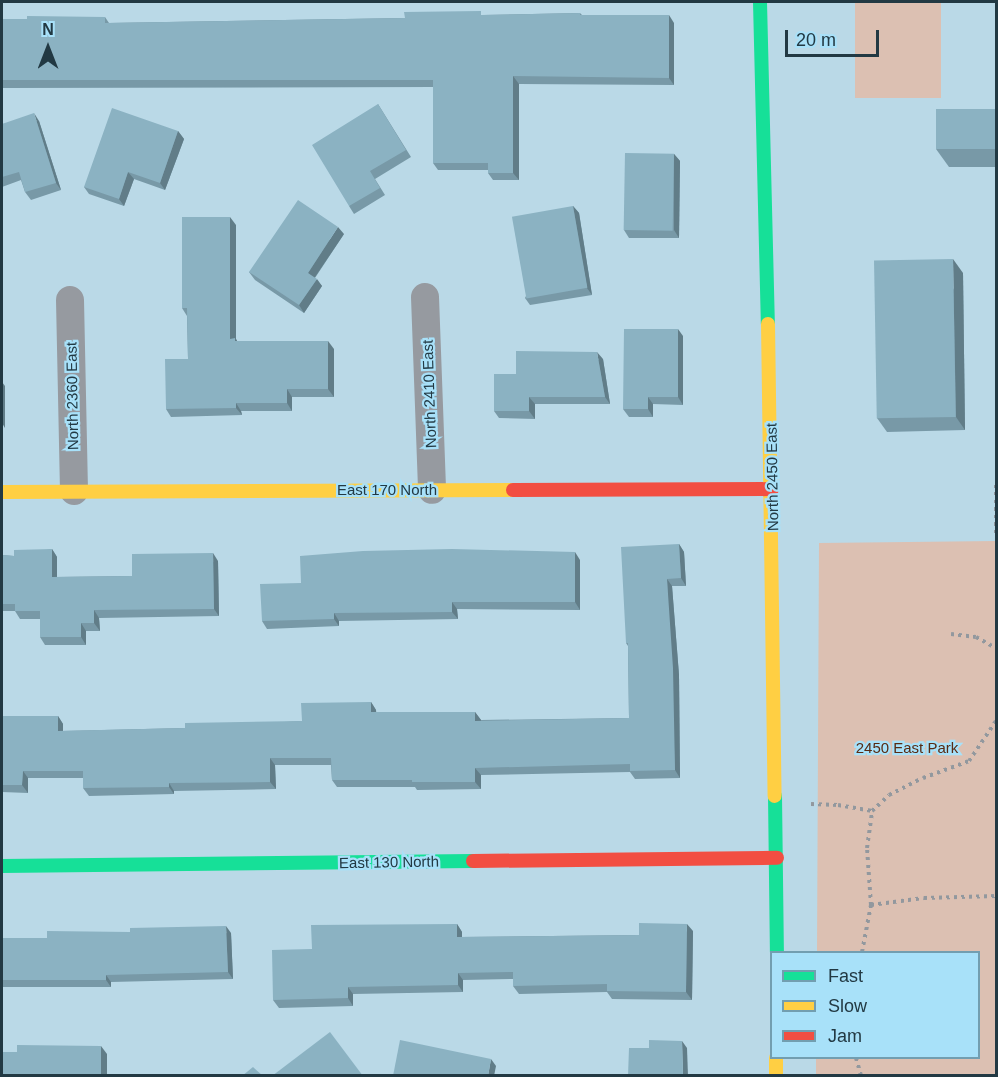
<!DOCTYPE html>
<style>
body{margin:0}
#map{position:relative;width:998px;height:1077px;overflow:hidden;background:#bad9e7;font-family:Arial,sans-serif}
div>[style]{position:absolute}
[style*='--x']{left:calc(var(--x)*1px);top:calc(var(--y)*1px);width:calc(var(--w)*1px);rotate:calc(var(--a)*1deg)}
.green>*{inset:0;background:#dcc0b2;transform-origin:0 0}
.path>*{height:4px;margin-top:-2px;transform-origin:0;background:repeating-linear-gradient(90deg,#92989e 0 3px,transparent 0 7.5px)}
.street>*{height:28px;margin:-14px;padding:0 14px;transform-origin:14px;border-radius:14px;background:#969aa0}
.fast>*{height:14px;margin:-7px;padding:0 7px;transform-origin:7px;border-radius:7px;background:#16e098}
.slow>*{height:14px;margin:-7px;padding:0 7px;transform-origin:7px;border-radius:7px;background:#ffcf43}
.jam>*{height:14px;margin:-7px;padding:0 7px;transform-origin:7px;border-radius:7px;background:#f24e42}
.wall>*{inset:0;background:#7899a7}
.shaded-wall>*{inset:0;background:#617d88}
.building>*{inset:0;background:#8bb2c2;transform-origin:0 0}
span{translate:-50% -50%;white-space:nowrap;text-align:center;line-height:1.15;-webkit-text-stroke:4.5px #a8e1f9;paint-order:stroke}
.street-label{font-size:15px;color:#223943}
.park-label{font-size:15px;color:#582b13}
.frame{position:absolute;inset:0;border:3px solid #223943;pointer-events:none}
.legend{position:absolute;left:770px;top:951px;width:210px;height:108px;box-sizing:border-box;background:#a8e1f9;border:2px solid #729eb0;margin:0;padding:8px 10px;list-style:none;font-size:18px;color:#223943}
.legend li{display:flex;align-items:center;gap:12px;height:30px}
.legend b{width:30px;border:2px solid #729eb0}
.north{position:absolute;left:18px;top:18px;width:60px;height:60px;-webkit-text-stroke:4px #a8e1f9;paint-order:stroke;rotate:0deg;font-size:16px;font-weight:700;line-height:24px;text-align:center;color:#223943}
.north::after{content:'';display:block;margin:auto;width:21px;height:27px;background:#223943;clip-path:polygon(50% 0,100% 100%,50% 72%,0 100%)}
.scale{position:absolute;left:785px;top:30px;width:94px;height:27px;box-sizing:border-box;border:3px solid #223943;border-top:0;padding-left:8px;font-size:18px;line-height:21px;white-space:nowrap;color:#223943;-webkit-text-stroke:4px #a8e1f9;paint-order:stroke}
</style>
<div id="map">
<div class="green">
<i style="left:855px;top:2px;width:86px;height:96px"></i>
<i style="clip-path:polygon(996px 541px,996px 1075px,816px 1075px,816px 1058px,978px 1058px,978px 952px,817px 952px,819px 543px)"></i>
</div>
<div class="path">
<i style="--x:996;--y:485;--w:50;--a:90"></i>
<i style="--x:951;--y:634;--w:25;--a:7"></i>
<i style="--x:976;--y:637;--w:23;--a:29"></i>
<i style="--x:811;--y:804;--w:27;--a:2"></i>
<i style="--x:838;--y:805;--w:35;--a:10"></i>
<i style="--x:871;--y:905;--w:53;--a:-7.5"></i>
<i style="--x:924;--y:898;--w:72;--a:-1.6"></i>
<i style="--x:862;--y:952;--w:48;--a:-79.2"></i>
<i style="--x:871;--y:905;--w:57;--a:-94"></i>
<i style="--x:867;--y:848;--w:37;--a:-82"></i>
<i style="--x:872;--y:811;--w:23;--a:-43"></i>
<i style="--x:889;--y:795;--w:38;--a:-27"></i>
<i style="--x:923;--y:778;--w:49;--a:-20.3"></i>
<i style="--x:969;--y:761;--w:48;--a:-56"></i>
<i style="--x:856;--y:1058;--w:19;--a:74"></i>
</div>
<div class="street">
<i style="--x:425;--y:297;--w:193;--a:87.9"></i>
<i style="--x:70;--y:300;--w:191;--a:88.8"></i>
</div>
<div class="fast">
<i style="--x:760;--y:2;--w:322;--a:88.6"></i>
<i style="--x:775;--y:796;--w:156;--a:89.3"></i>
<i style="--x:2;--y:866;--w:471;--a:-0.6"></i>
</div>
<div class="slow">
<i style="--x:768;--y:324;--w:472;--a:89.2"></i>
<i style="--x:2;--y:492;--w:511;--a:-0.22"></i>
<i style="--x:776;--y:1058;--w:18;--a:90"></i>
</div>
<div class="jam">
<i style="--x:513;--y:490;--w:259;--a:-0.2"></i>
<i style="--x:473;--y:861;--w:304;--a:-0.6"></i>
</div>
<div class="wall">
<i style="clip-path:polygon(580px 13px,582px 15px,674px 23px,674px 85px,519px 84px,519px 180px,493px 180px,488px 173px,488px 170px,438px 170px,433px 163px,433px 87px,2px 88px,2px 19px,27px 19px,105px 17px,109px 23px,405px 18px,484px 15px)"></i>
<i style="clip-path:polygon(378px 104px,411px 157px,375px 179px,385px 195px,354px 214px,349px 206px)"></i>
<i style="clip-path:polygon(996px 109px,996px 167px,949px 167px,936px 149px)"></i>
<i style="clip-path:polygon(39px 121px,61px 190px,31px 200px,25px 192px,21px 180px,2px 187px,2px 124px)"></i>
<i style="clip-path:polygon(178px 131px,184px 139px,165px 190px,134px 179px,124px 206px,89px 194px,84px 187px)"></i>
<i style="clip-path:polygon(674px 154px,680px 161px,679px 238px,629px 238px,624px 230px)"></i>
<i style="clip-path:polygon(573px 206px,579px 213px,592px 295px,530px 305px,525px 298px)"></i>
<i style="clip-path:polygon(236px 225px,236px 339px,237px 341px,334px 349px,334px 397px,292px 397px,292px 411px,241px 411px,242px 415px,171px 417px,166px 409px,188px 359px,187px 316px,182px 308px)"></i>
<i style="clip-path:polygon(344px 234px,315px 278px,322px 286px,304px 313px,255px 280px,249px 272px)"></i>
<i style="clip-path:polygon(963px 273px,965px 430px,887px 432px,877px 418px)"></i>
<i style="clip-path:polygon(683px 336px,683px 405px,653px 404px,653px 417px,629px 417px,623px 409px)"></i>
<i style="clip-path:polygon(603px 359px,610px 404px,535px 404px,535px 419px,499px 418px,494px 411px,516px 374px)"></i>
<i style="clip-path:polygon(679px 544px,684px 552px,686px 586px,672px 586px,679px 675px,680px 778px,635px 779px,630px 772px,481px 775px,481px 789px,417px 790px,415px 787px,337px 787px,332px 780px,331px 765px,275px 765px,276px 789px,174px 791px,174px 794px,89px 796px,83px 788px,83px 778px,28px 778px,28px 793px,2px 792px,2px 716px,58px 716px,63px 724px,63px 731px,185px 728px,302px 721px,371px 702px,376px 710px,376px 712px,475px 712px,481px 720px,629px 718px,628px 646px,626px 643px)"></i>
<i style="clip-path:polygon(52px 549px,57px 557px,57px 577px,132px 576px,218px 561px,219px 616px,99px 618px,100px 631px,86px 631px,86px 645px,45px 645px,40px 637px,40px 619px,20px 619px,15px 611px,2px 611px,2px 555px,14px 556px)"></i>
<i style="clip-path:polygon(580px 560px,580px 610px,457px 609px,458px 619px,339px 621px,339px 626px,267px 629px,262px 621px,301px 583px)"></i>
<i style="clip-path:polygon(457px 924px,462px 932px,462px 937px,639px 935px,693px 931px,692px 1000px,612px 999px,607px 992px,519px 994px,513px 986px,513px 979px,463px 980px,463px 992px,353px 994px,353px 1006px,279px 1008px,273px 1000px,312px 949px)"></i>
<i style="clip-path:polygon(231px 933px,233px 979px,111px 982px,111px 987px,2px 987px,2px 938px,47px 938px)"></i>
</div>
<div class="shaded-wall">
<i style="clip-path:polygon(669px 15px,674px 23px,674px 85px,669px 78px)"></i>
<i style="clip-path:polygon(513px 76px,519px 84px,519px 180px,513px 173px)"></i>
<i style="clip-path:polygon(34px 113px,39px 121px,61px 190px,56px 183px)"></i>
<i style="clip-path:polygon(178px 131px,184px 139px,165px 190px,160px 183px)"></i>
<i style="clip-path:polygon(674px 154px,680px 161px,679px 238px,674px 230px)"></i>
<i style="clip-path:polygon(128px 172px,134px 179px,124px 206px,119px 199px)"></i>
<i style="clip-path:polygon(573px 206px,579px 213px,592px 295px,587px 288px)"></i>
<i style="clip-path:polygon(230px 217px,236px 225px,236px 339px,240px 346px,230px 339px)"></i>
<i style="clip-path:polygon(338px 227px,344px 234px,313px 280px,308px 273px)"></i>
<i style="clip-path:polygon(953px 259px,963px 273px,965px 430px,956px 417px)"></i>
<i style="clip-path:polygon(317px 279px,322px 286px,304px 313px,299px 305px)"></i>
<i style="clip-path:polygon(678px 329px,683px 336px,683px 405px,678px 397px)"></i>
<i style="clip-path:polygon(328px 341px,334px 349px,334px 397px,328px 389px)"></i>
<i style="clip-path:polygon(597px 352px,603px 359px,610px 404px,605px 397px)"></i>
<i style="clip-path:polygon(2px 382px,5px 386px,5px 428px,2px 423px)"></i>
<i style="clip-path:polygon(287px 389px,292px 397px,292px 411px,287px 403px)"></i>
<i style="clip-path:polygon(529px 397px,535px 404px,535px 419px,529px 411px)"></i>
<i style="clip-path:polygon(648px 397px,653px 404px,653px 417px,648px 409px)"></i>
<i style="clip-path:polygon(236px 403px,241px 411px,242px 415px,236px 408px)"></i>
<i style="clip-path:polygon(679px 544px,684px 552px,686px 586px,681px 578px)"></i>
<i style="clip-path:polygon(52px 549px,57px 557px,57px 584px,52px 577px)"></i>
<i style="clip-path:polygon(575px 552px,580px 560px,580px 610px,575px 602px)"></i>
<i style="clip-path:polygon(213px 553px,218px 561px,219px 616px,214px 609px)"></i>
<i style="clip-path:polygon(667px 579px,672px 586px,679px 675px,680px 778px,675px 770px)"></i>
<i style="clip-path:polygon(452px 602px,457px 609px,458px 619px,452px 612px)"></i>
<i style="clip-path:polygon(94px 610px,99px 618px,100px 631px,94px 623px)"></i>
<i style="clip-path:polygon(334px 613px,339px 621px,339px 626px,334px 619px)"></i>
<i style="clip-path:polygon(81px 623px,86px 631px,86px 645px,81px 637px)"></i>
<i style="clip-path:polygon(371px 702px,376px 710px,377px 720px,371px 712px)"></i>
<i style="clip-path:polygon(475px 712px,481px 720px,481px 728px,475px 721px)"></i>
<i style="clip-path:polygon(58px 716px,63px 724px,63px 739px,58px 731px)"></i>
<i style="clip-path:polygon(270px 758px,275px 765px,276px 789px,270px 782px)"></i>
<i style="clip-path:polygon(475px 768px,481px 775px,481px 789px,475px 782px)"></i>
<i style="clip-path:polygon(23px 771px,28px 778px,28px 793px,22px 785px)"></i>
<i style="clip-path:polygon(169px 783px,174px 791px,174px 794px,169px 787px)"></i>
<i style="clip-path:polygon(457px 924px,462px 932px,462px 944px,457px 937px)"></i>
<i style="clip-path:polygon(687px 924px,693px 931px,692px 1000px,686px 992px)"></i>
<i style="clip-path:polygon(226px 926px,231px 933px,233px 979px,228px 972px)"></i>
<i style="clip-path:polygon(458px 973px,463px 980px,463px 992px,458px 985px)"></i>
<i style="clip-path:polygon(106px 975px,111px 982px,111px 987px,106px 980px)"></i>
<i style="clip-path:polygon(348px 987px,353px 994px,353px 1006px,348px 998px)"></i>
<i style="clip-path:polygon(682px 1041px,687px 1048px,688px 1076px,683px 1076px)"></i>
<i style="clip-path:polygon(101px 1046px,107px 1054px,107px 1076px,101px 1076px)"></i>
<i style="clip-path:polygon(491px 1059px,496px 1066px,494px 1076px,488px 1076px)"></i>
</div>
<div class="building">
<i style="clip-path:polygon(481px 11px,481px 15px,580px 13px,580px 15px,669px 15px,669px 78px,513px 76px,513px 173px,488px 173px,488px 163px,433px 163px,433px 80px,2px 80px,2px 19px,27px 19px,27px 16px,105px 17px,105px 23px,405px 18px,404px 12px)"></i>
<i style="clip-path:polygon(378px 104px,406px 150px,370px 171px,380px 188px,349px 206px,312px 145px)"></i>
<i style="clip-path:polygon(112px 108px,178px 131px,160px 183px,128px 172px,119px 199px,84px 187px)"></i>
<i style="left:936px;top:109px;width:60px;height:40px"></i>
<i style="clip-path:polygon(34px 113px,56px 183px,25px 192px,19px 172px,2px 177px,2px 124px)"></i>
<i style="left:625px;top:153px;width:49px;height:77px;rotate:1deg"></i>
<i style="clip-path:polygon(298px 200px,338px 227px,308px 273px,317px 279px,299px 305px,249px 272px)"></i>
<i style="left:573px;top:206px;width:83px;height:62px;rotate:80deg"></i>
<i style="clip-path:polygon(182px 217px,230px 217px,230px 339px,235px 338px,235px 341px,328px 341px,328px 389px,287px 389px,287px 403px,236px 403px,236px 408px,166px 409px,165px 359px,188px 359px,187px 308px,182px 308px)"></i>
<i style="left:953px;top:259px;width:158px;height:79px;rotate:89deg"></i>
<i style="clip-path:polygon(624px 329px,678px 329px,678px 397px,648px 397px,648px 409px,623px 409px)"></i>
<i style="clip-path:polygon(516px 351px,597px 352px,605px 397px,529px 397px,529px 411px,494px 411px,494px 374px,516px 374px)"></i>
<i style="clip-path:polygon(679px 544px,681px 578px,667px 579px,673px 668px,675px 770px,630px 771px,630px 764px,475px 768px,475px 782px,412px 782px,412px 780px,332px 780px,331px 758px,270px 758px,270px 782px,169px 783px,169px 787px,83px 788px,83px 771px,23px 771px,22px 785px,2px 785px,2px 716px,58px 716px,58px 731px,185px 728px,185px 723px,302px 721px,301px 703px,371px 702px,371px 712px,475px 712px,475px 721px,629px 718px,628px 643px,626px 643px,621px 547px)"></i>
<i style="clip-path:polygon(52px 549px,52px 577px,132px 576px,132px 554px,213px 553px,214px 609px,94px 610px,94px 623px,81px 623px,81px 637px,40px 637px,40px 611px,15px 611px,15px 604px,2px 604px,2px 555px,14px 556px,14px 550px)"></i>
<i style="clip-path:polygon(452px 549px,575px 552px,575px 602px,452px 602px,452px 612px,334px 613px,334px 619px,262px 621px,260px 584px,301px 583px,300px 556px,363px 551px)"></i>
<i style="clip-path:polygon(639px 923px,687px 924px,686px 992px,607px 991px,607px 984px,513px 986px,513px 972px,458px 973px,458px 985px,348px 987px,348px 998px,273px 1000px,272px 950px,312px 949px,311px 925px,457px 924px,457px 937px,639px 935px)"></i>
<i style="clip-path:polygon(226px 926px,228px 972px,106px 975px,106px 980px,2px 980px,2px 938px,47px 938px,47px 931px,130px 932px,130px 928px)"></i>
<i style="clip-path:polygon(330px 1032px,363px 1076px,272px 1076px)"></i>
<i style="clip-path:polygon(400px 1040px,491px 1059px,488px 1076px,393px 1076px)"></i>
<i style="clip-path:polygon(649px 1040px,682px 1041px,683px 1076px,628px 1076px,629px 1048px,649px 1048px)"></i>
<i style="clip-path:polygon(17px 1045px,101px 1046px,101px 1076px,2px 1076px,2px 1052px,17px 1052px)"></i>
<i style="clip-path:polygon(253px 1067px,263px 1076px,242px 1076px)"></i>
</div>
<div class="street-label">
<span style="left:429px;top:394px;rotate:-92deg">North 2410 East</span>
<span style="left:72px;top:396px;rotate:-91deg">North 2360 East</span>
<span style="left:772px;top:477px;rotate:-91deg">North 2450 East</span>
<span style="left:387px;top:490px">East 170 North</span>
<span style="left:389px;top:862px;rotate:-1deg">East 130 North</span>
</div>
<div class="park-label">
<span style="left:907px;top:748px">2450 East Park</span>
</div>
<div class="frame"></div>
<ul class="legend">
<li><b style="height:8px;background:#16e098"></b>Fast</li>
<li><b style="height:8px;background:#ffcf43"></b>Slow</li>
<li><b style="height:8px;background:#f24e42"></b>Jam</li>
</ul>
<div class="north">N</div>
<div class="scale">20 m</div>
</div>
